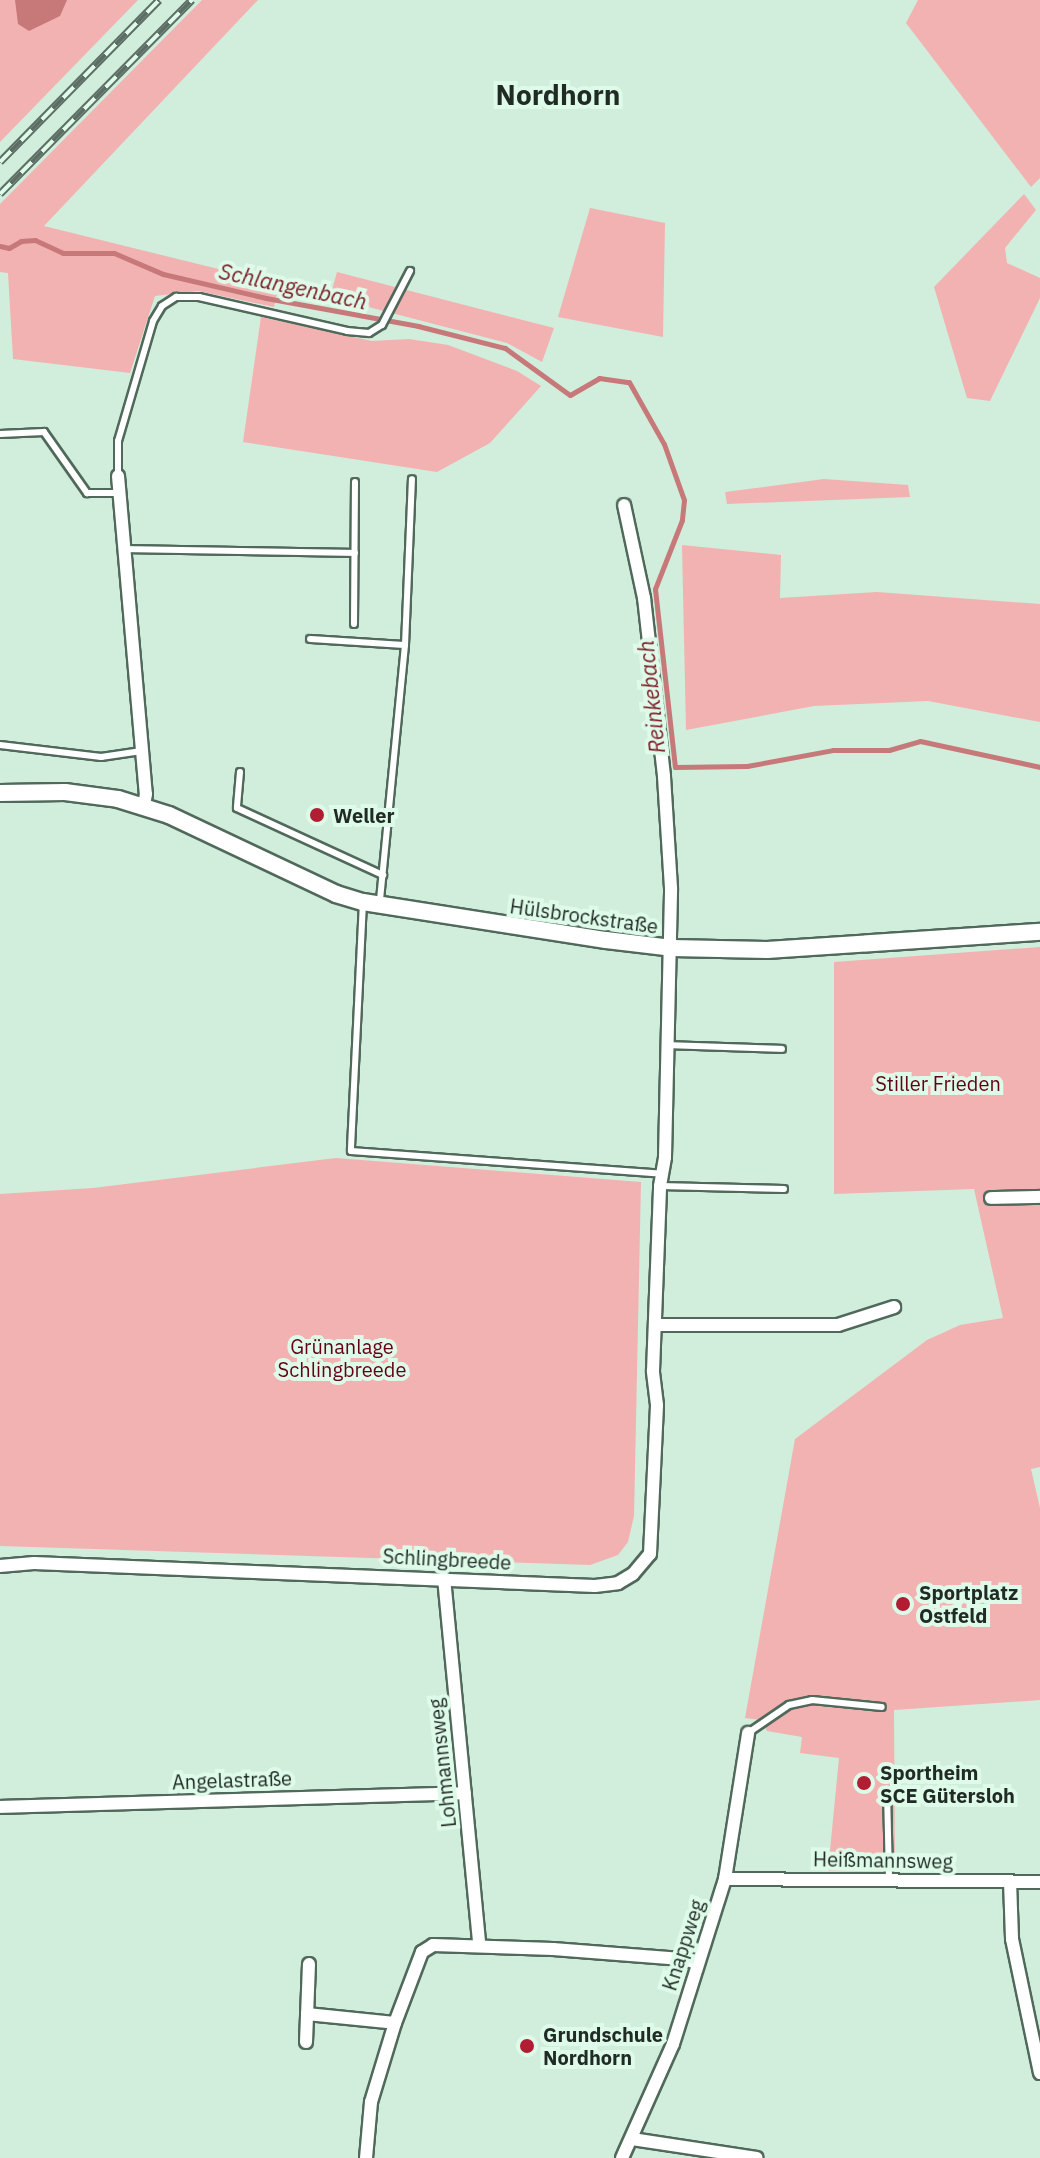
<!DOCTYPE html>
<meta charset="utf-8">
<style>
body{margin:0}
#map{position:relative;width:1040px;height:2158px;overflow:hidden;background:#d1eddc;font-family:"IBM Plex Sans",sans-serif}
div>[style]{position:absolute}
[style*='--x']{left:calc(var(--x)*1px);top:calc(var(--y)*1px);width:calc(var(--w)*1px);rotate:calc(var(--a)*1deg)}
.green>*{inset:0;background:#f2b2b1}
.water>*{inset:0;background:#c7797a}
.stream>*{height:5px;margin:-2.5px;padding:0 2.5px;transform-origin:2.5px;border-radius:2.5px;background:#c7797a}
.roads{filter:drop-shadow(2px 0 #50695b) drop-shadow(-2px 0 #50695b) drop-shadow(0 2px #50695b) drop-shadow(0 -2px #50695b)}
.service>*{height:6px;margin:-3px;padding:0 3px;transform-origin:3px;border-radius:3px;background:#fff}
.minor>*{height:12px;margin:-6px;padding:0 6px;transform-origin:6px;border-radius:6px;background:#fff}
.tertiary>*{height:16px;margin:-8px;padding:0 8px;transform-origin:8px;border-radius:8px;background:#fff}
.rail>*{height:8px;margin-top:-4px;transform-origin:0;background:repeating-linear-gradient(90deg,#defbe9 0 15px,#5d6e64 0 30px);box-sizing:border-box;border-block:2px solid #5d6e64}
.dots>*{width:22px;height:22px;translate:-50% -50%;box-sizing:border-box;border:4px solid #defbe9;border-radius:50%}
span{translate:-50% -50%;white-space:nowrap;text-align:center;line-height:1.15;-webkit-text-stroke:8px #defbe9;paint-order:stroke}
.poi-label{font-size:20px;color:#212b25;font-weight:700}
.left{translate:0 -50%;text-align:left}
.street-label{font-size:20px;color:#212b25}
.park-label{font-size:20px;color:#640015}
.water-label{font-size:22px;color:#7e202a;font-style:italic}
.district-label{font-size:28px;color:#212b25;font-weight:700}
</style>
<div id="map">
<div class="green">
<i style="clip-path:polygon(0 0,138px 0,0 142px)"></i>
<i style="clip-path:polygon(202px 0,258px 0,44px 226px,279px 284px,274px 307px,198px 291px,155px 296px,130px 373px,13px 359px,8px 273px,0 272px,0 204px)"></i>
<i style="clip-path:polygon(918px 0,1040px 0,1040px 178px,1031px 187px,906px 23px)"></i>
<i style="clip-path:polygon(1024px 194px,1036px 210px,1005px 248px,1007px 263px,1040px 278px,1040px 298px,990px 401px,967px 398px,934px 287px)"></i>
<i style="clip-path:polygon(590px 208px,665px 223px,663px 337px,558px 317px)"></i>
<i style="clip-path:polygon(337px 272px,554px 328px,542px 362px,507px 343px,330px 297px)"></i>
<i style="clip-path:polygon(261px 317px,372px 341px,409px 339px,448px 345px,517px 371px,541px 386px,490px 443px,437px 472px,243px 442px)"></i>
<i style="clip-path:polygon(824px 479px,908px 485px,910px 497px,727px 504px,725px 492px)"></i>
<i style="clip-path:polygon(682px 545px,781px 555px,780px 598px,877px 592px,1040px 604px,1040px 722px,928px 701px,814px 706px,686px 730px)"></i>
<i style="clip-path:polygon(1040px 947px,1040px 1467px,1031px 1469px,1040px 1508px,1040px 1700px,894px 1710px,895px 1872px,828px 1871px,839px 1758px,800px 1753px,802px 1737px,767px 1731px,761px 1720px,745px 1718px,795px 1439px,927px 1340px,960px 1325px,1003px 1318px,974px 1189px,834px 1194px,834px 962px)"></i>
<i style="clip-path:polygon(336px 1158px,641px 1182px,634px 1516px,628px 1542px,618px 1555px,590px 1565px,0 1546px,0 1194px,93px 1188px)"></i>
</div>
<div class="water">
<i style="clip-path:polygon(15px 0,67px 0,60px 16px,29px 31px,18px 24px)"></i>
</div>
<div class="stream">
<i style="--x:0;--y:246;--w:9;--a:13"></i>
<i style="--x:9;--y:248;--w:14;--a:-30"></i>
<i style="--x:21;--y:241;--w:14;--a:-4"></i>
<i style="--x:35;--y:240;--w:31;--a:25"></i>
<i style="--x:63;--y:253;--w:51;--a:0"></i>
<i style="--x:114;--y:253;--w:53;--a:23.2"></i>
<i style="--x:163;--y:274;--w:106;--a:13.1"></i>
<i style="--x:266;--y:298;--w:155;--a:10.4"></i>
<i style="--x:418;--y:326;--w:90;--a:14.2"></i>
<i style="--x:505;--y:348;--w:80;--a:35.9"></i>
<i style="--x:570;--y:395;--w:34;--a:-30"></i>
<i style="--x:599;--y:378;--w:30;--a:8"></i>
<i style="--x:629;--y:382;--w:71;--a:60.6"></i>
<i style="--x:664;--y:444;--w:59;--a:70.3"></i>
<i style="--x:684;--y:500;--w:20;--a:96"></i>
<i style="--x:682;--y:520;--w:74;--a:111.4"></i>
<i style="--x:655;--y:589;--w:179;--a:83.6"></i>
<i style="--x:675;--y:767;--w:72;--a:-0.8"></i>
<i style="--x:747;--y:766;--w:87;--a:-10.5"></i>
<i style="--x:833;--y:750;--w:56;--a:0"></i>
<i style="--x:889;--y:750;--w:32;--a:-16"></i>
<i style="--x:920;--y:741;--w:123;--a:12.2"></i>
</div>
<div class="roads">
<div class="service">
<i style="--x:0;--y:434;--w:44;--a:-2.6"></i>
<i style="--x:44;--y:432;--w:75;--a:54.8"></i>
<i style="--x:87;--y:493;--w:33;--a:0"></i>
<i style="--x:118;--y:476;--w:35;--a:-90"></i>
<i style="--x:118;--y:441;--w:125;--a:-73.7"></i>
<i style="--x:153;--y:321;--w:17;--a:-59"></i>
<i style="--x:162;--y:306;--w:17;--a:-33"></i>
<i style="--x:176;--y:297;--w:23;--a:0"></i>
<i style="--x:199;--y:297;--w:152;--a:12.9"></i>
<i style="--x:347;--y:331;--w:22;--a:5"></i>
<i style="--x:369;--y:333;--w:15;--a:-32"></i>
<i style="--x:382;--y:325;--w:61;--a:-62.6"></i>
<i style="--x:125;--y:549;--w:230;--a:1"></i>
<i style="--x:354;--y:624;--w:142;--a:-89.6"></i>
<i style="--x:310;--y:639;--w:95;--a:3.6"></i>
<i style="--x:405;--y:645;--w:258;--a:95.6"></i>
<i style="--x:405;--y:645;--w:166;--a:-87.6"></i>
<i style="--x:0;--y:745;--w:102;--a:6.8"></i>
<i style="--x:101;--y:757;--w:41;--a:-8.3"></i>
<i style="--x:240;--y:772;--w:36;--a:95"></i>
<i style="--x:237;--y:808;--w:161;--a:24.7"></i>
<i style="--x:363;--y:902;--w:249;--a:92.8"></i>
<i style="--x:351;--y:1151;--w:312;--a:4.2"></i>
<i style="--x:668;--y:1045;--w:114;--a:2"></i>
<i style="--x:660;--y:1186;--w:124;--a:1.4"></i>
<i style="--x:748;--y:1733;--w:50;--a:-34.3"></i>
<i style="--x:789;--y:1705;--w:24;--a:-12"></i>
<i style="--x:812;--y:1700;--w:70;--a:5.7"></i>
<i style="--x:887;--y:1790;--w:90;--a:88.7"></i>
</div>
<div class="minor">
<i style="--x:118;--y:476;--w:319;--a:85"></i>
<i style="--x:146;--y:794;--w:11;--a:100"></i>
<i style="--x:991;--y:1198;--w:49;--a:-1.2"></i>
<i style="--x:655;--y:1325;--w:183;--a:0"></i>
<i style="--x:838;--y:1325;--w:59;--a:-17.8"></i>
<i style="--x:0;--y:1566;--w:34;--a:-5"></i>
<i style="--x:34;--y:1563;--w:561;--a:2.35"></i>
<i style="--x:595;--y:1586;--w:23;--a:-7"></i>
<i style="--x:618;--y:1583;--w:17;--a:-31"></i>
<i style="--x:633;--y:1574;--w:26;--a:-50"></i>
<i style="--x:650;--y:1554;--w:149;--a:-87.3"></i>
<i style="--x:657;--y:1405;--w:34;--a:-97"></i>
<i style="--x:653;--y:1371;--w:185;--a:-87.8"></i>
<i style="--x:660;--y:1186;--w:29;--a:-80"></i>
<i style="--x:665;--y:1157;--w:269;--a:-88.7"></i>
<i style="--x:671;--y:888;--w:112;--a:-93.6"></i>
<i style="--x:664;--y:776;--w:179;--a:-96.4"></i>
<i style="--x:644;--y:598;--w:95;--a:-102.1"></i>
<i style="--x:444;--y:1578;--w:368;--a:84.5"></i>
<i style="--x:0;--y:1807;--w:465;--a:-1.7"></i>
<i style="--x:725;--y:1879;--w:315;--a:0.5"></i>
<i style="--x:1010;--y:1881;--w:58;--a:88"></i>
<i style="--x:1012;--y:1939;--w:137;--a:78.2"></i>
<i style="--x:307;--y:2014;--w:88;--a:5.8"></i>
<i style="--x:306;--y:2042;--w:78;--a:-87.8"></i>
<i style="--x:632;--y:2139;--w:126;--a:8.6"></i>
<i style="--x:366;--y:2158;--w:56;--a:-84.9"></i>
<i style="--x:371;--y:2102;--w:83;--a:-73.1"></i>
<i style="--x:395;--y:2023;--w:76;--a:-69.2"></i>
<i style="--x:422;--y:1952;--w:13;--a:-32"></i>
<i style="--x:433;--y:1945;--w:120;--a:1.9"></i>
<i style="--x:553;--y:1949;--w:129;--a:4.4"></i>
<i style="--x:682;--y:1959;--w:16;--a:14"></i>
<i style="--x:622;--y:2158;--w:125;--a:-65.9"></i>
<i style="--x:673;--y:2044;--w:173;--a:-72.5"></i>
<i style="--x:725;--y:1879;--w:148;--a:-81"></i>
</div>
<div class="tertiary">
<i style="--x:0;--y:793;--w:65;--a:-0.9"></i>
<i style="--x:65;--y:792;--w:53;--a:7.5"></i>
<i style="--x:118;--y:799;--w:53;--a:17.4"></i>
<i style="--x:169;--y:815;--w:185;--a:25.3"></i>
<i style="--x:336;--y:894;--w:28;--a:17"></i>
<i style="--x:363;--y:902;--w:246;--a:8.9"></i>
<i style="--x:606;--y:940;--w:66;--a:6.9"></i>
<i style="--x:672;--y:948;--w:95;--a:1.2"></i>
<i style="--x:767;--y:950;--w:274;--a:-3.8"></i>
</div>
</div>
<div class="rail">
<i style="--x:0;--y:162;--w:227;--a:-45.5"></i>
<i style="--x:0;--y:194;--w:273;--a:-45.3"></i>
</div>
<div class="dots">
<i style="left:317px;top:815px;background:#b11e34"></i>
<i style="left:903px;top:1604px;background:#b11e34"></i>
<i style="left:864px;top:1783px;background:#b11e34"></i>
<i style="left:527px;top:2046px;background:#b11e34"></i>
</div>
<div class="poi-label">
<span class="left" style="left:333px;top:815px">Weller</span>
<span class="left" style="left:919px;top:1604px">Sportplatz<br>Ostfeld</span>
<span class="left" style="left:880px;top:1784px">Sportheim<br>SCE Gütersloh</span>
<span class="left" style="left:543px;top:2046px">Grundschule<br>Nordhorn</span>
</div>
<div class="street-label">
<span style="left:584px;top:916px;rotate:8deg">Hülsbrockstraße</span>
<span style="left:447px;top:1559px;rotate:3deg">Schlingbreede</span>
<span style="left:442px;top:1763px;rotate:-96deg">Lohmannsweg</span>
<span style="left:232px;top:1780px;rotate:-2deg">Angelastraße</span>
<span style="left:883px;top:1860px;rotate:1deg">Heißmannsweg</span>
<span style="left:683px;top:1945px;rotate:-72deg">Knappweg</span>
</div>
<div class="park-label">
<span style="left:938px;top:1083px">Stiller Frieden</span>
<span style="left:342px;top:1358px">Grünanlage<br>Schlingbreede</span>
</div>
<div class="water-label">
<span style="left:293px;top:286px;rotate:12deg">Schlangenbach</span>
<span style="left:651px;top:697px;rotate:-96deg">Reinkebach</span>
</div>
<div class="district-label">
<span style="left:558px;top:95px">Nordhorn</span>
</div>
</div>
